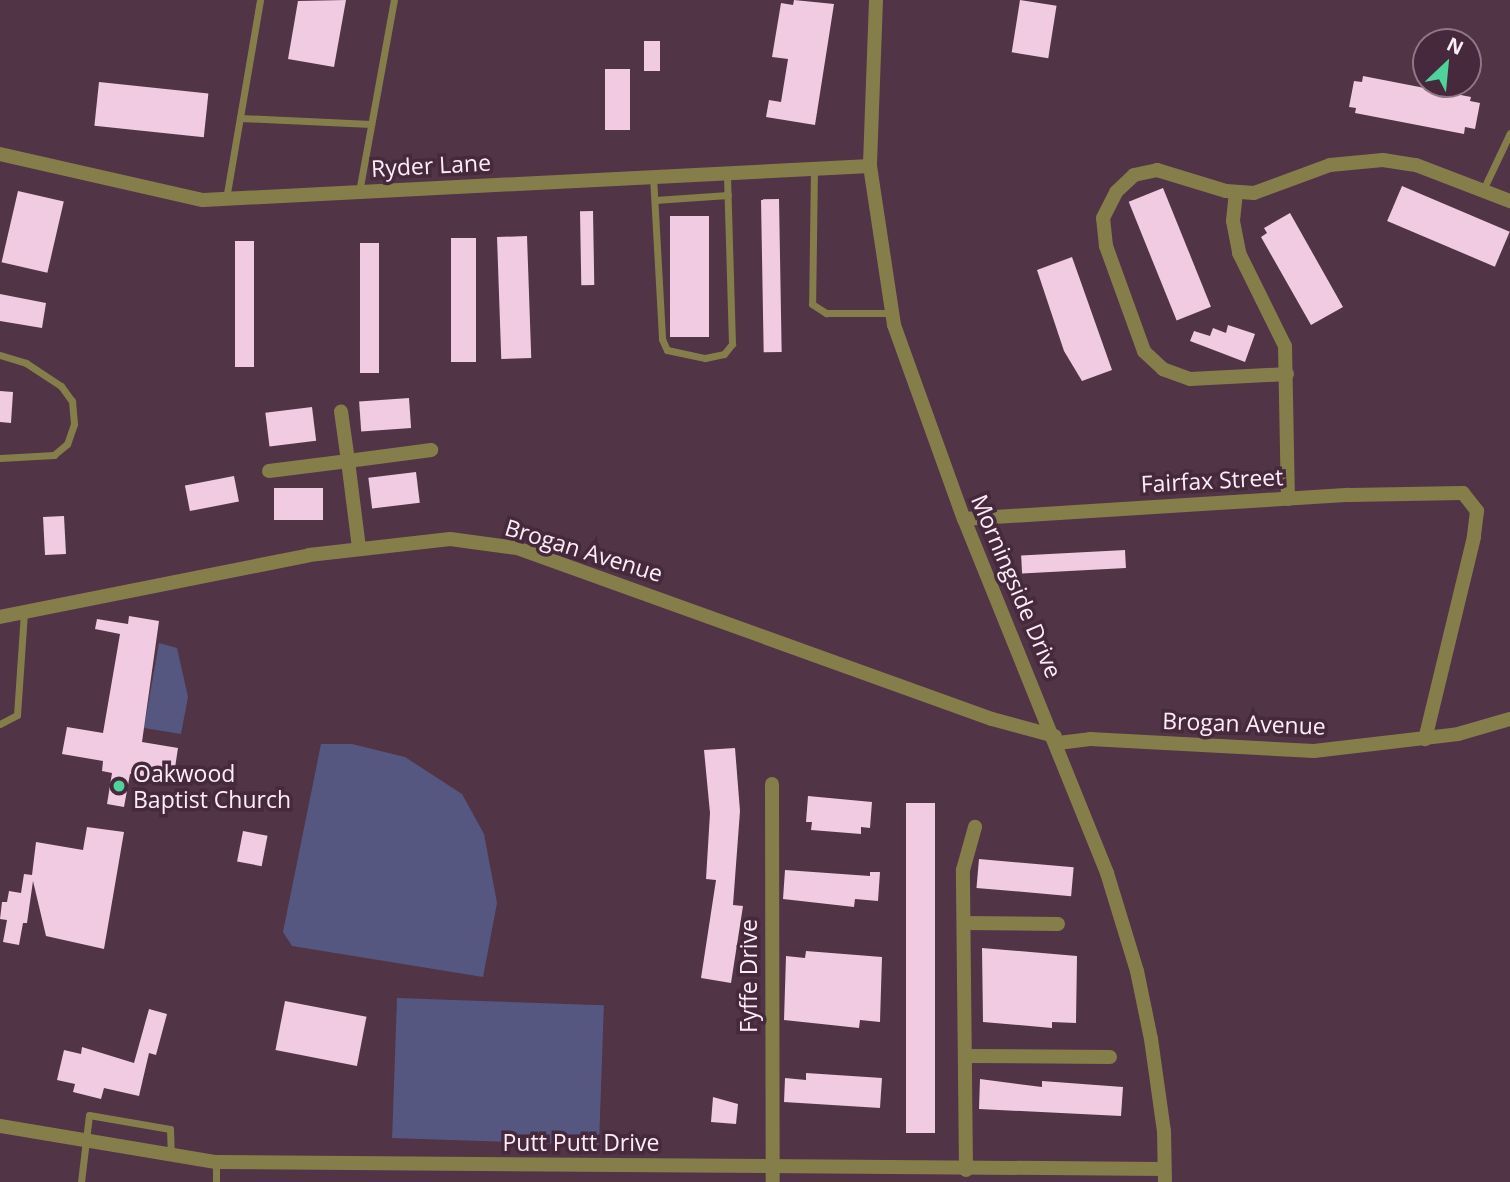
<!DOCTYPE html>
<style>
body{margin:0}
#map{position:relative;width:1510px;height:1182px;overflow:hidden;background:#513446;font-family:"Open Sans",sans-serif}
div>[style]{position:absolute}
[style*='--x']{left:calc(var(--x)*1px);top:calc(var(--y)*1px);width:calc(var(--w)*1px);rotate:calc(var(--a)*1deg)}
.green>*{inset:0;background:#555781;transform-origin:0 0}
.building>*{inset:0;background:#f0cbe1;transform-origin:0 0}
.lane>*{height:7px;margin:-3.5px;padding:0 3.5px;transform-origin:3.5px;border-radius:3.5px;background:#857e4a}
.street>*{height:14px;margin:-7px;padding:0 7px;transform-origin:7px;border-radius:7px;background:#857e4a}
.dots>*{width:19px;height:19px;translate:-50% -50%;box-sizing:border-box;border:4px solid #46293c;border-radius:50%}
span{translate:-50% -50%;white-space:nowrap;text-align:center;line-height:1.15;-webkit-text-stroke:7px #46293c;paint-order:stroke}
.street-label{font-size:23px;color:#fdedf6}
.poi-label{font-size:23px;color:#fdedf6}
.left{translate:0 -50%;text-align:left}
.north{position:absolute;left:1412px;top:28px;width:70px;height:70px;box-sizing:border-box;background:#46293c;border:2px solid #8f7786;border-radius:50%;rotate:26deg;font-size:19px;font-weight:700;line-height:28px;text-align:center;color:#fdedf6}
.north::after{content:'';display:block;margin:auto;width:24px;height:32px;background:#4cd49b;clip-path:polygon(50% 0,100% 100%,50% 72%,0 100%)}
</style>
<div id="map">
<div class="green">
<i style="clip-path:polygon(159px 643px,177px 648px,188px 697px,181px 734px,144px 728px)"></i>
<i style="clip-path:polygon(321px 744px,352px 744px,405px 757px,462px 794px,484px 834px,497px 903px,483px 977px,292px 946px,283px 932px)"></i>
<i style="left:397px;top:998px;width:207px;height:140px;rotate:2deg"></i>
</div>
<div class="building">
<i style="clip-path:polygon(346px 0,334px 67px,288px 59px,298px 1px)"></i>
<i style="clip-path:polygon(794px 0,834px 4px,815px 125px,766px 117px,769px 100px,781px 102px,788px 59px,772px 57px,781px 3px,793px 5px)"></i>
<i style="left:1020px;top:0;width:37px;height:53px;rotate:9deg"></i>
<i style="left:644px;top:41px;width:16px;height:30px"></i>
<i style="left:605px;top:69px;width:25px;height:61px"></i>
<i style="clip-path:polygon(1363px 76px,1471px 97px,1470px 101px,1480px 103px,1475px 129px,1465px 127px,1464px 134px,1355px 113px,1356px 108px,1349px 107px,1354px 81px,1362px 82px)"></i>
<i style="left:99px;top:82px;width:110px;height:44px;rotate:6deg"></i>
<i style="left:1402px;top:186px;width:117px;height:38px;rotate:23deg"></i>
<i style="left:1163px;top:188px;width:128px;height:37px;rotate:68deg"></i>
<i style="left:18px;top:191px;width:47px;height:73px;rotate:13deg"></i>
<i style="left:779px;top:199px;width:153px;height:18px;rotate:89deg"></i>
<i style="left:593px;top:211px;width:74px;height:13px;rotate:89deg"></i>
<i style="clip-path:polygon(1290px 213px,1343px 307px,1311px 325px,1261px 237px,1267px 233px,1264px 228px)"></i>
<i style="left:670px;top:216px;width:39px;height:121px"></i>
<i style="left:527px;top:236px;width:122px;height:30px;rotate:88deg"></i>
<i style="left:451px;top:238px;width:25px;height:124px"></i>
<i style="left:235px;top:241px;width:19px;height:126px"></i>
<i style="left:360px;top:243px;width:19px;height:130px"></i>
<i style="clip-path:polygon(1072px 257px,1112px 370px,1082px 381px,1064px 351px,1037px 270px)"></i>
<i style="clip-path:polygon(0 294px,46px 303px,42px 328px,0 321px)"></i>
<i style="clip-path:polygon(1228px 325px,1255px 334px,1245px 362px,1190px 341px,1194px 331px,1210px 336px,1213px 328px,1226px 333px)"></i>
<i style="clip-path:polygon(0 391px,13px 392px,11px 423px,0 422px)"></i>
<i style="left:409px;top:398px;width:30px;height:50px;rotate:86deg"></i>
<i style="left:312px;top:407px;width:34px;height:47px;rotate:83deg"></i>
<i style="left:416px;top:472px;width:31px;height:48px;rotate:83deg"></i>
<i style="left:234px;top:476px;width:26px;height:50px;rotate:79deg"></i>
<i style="left:274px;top:488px;width:49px;height:32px"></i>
<i style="left:64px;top:516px;width:38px;height:21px;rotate:87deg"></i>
<i style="left:1125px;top:550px;width:18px;height:104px;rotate:87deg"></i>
<i style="clip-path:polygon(129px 616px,159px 621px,142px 742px,178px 748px,173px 781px,130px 774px,124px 807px,107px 804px,112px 773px,102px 771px,103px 761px,62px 754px,67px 727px,103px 733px,120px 634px,95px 629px,97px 619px,128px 624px)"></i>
<i style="clip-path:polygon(735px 748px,740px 811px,733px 905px,743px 906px,731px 983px,701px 978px,716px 880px,706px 879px,710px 813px,704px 750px)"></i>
<i style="clip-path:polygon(808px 796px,872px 802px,870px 828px,861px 827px,861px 834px,811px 830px,812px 822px,806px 822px)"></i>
<i style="left:906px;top:803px;width:29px;height:330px"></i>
<i style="clip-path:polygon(87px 827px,124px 832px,104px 949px,46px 936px,33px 881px,27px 923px,23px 923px,19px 945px,3px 942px,7px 920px,0 919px,2px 902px,7px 902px,9px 891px,21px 893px,24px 874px,32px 875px,36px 842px,83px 850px)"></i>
<i style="left:243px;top:831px;width:25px;height:31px;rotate:11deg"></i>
<i style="left:979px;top:859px;width:95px;height:29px;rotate:5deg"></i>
<i style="clip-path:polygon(785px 870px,870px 876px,870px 872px,880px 872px,878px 901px,855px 899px,854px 907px,783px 899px)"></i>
<i style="clip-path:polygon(982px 948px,1077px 956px,1076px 1023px,1052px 1022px,1052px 1028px,983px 1022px)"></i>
<i style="clip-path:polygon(806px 951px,882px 957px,880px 1022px,860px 1020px,859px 1028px,784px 1020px,786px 956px,805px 958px)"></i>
<i style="left:285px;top:1001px;width:83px;height:50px;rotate:11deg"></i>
<i style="clip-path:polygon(149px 1009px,167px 1014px,156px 1055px,149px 1053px,139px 1096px,104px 1088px,101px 1099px,73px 1092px,75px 1084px,57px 1080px,64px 1050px,81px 1054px,82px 1047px,134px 1063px)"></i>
<i style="clip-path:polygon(806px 1073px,882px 1078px,880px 1108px,784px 1102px,785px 1078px,806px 1080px)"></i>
<i style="clip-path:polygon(980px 1079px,1042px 1087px,1042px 1081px,1123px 1087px,1121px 1116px,979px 1109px)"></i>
<i style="clip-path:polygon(713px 1097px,738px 1104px,736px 1124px,711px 1122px)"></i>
</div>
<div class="lane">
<i style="--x:240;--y:118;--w:131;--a:2.6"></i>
<i style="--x:814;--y:169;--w:135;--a:90.8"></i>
<i style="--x:812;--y:304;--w:17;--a:33"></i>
<i style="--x:826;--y:313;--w:66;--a:0"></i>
<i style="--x:653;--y:176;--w:163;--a:86.8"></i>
<i style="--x:662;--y:339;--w:12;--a:66"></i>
<i style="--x:667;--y:350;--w:39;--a:12"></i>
<i style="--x:705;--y:358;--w:19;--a:-12"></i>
<i style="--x:724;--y:354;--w:13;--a:-51"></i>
<i style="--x:732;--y:344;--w:172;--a:-91.7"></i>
<i style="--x:1483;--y:190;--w:63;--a:-64.7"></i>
<i style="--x:359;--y:192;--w:195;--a:-79.7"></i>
<i style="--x:226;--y:199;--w:202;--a:-80.3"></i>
<i style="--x:655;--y:200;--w:73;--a:-3.9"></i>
<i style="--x:0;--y:355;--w:27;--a:17"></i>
<i style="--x:26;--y:363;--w:42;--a:33.3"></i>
<i style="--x:61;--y:386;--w:19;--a:54"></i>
<i style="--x:72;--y:401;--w:23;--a:85"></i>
<i style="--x:74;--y:424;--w:21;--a:109"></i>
<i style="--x:67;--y:444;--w:17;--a:140"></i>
<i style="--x:54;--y:455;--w:54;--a:176.8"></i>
<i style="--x:0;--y:724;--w:19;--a:-28"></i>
<i style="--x:17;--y:715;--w:103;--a:-86.1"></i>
<i style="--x:81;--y:1182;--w:67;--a:-83.2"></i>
<i style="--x:89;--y:1115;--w:82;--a:9.8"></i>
<i style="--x:170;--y:1129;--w:27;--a:88"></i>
<i style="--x:216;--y:1182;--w:20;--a:-90"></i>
</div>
<div class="street">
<i style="--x:876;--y:0;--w:166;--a:92.1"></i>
<i style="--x:870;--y:166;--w:161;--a:81.4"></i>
<i style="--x:894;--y:325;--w:206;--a:70.2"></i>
<i style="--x:964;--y:519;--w:382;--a:68"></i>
<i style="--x:1107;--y:873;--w:102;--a:73"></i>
<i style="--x:1137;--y:971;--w:69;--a:78.4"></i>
<i style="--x:1151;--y:1039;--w:93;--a:82"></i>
<i style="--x:1164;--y:1131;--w:51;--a:88.9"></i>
<i style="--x:0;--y:154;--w:208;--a:12.8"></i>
<i style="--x:203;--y:200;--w:668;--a:-2.92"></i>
<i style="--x:1236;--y:192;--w:29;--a:96"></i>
<i style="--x:1233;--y:221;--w:33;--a:79"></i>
<i style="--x:1239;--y:253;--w:104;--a:63.7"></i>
<i style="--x:1285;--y:346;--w:153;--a:88.9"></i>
<i style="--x:1287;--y:374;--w:97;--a:177"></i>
<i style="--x:1190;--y:379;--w:29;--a:-160"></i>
<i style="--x:1163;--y:369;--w:26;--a:-137"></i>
<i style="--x:1144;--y:351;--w:112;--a:-109.9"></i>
<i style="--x:1106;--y:246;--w:28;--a:-96"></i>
<i style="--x:1103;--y:218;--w:29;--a:-63"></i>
<i style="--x:1116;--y:192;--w:25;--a:-43"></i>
<i style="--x:1134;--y:175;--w:24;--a:-12"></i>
<i style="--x:1157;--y:170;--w:72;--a:16.9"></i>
<i style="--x:1226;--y:191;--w:28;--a:4"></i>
<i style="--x:1254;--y:193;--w:81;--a:-20.2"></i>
<i style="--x:1330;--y:165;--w:53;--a:-5.4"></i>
<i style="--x:1383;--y:160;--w:33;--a:9"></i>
<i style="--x:1416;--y:165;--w:101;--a:21"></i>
<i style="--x:269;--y:471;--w:80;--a:-7.2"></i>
<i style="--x:348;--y:461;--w:50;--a:-98"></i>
<i style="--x:964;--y:519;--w:386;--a:-3.6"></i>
<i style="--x:1349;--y:495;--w:114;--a:-1"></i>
<i style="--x:1463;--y:493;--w:23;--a:52"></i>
<i style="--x:1477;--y:511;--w:26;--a:97"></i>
<i style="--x:1474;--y:537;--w:208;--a:103.6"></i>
<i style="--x:359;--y:548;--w:88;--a:-97.2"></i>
<i style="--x:348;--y:461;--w:84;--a:-7.5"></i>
<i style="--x:0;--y:617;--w:315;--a:-11.3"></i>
<i style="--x:309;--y:555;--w:142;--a:-6.5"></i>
<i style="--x:450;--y:539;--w:68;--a:7.7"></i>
<i style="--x:517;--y:548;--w:505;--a:19.8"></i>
<i style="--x:992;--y:719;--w:65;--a:15.1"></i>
<i style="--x:1058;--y:743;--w:32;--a:-7"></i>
<i style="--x:1090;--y:739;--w:224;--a:3.1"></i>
<i style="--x:1314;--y:751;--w:145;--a:-6.7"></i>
<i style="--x:1458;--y:734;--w:54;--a:-16.1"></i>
<i style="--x:772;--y:784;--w:398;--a:89.9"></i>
<i style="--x:964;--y:923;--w:94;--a:0.6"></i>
<i style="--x:965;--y:1056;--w:145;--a:0.4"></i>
<i style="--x:0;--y:1126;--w:219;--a:9.5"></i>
<i style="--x:216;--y:1162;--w:948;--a:0.42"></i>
<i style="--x:966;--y:1170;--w:300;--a:-90.6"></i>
<i style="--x:963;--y:870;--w:45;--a:-74.4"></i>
</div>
<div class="dots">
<i style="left:119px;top:786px;background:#4cd49b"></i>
</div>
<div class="street-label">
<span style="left:431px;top:165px;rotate:-3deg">Ryder Lane</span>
<span style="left:1212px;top:480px;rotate:-3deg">Fairfax Street</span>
<span style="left:584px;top:550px;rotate:17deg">Brogan Avenue</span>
<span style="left:1017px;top:586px;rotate:67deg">Morningside Drive</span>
<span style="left:1244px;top:723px;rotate:2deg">Brogan Avenue</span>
<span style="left:748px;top:976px;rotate:-90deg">Fyffe Drive</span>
<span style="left:581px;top:1142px">Putt Putt Drive</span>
</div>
<div class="poi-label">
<span class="left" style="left:133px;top:786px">Oakwood<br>Baptist Church</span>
</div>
<div class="north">N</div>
</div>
